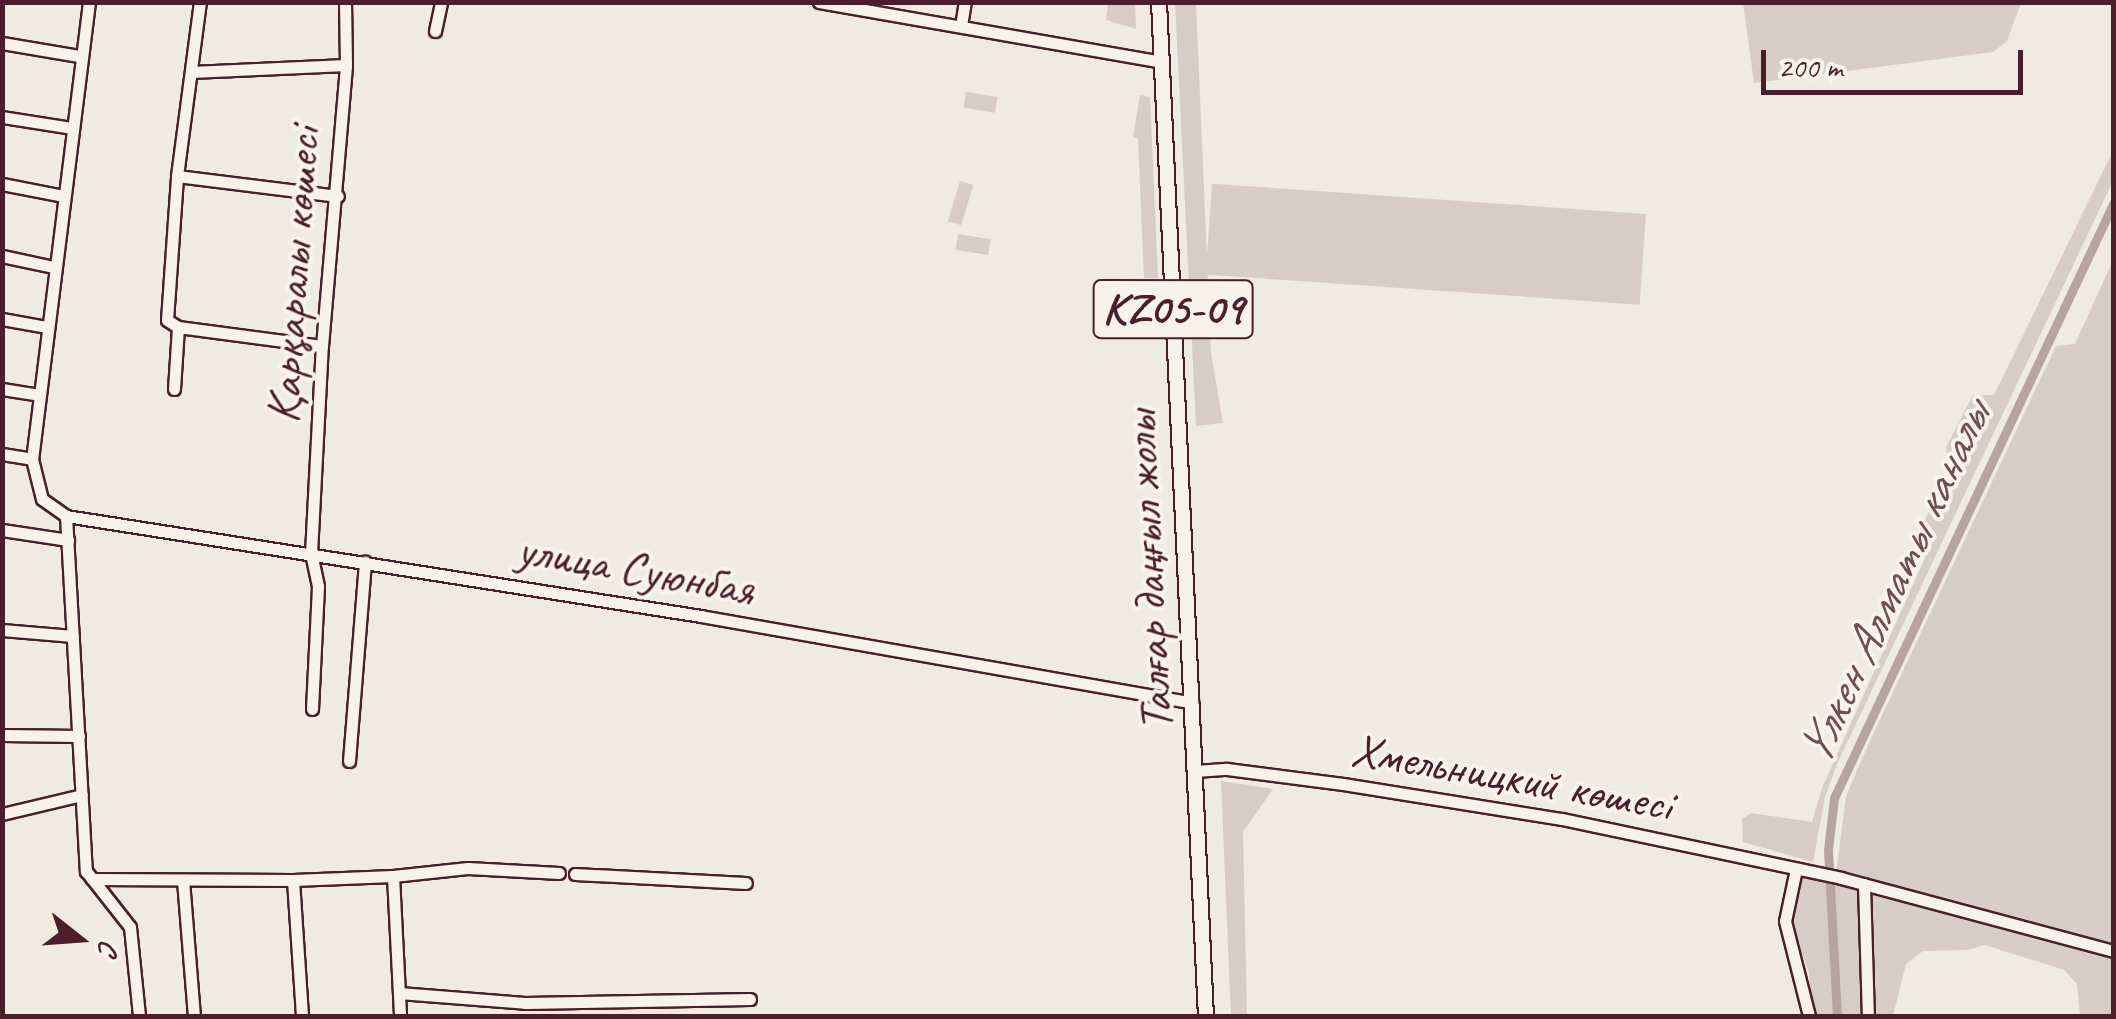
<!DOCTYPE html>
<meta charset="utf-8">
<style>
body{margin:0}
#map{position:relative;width:2116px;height:1019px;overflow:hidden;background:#f0ebe0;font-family:Caveat,sans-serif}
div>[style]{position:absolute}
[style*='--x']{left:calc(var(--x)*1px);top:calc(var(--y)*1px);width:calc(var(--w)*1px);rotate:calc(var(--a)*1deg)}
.green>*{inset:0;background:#d8cdc6;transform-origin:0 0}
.canal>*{height:9px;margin:-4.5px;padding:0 4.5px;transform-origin:4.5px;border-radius:4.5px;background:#b7a4a2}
.roads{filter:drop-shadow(2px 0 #4a1f2b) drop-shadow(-2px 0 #4a1f2b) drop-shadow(0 2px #4a1f2b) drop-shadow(0 -2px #4a1f2b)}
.minor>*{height:11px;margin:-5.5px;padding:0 5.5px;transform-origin:5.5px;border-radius:5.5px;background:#f7f3e8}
.major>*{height:14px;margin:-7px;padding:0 7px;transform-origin:7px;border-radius:7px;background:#f7f3e8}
span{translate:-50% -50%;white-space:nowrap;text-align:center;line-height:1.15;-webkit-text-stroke:8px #f7f3e8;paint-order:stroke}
.shield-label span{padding:2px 8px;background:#f7f3e8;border:2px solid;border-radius:8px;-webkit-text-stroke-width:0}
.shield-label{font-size:45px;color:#4a1f2b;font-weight:700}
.street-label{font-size:48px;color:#4a1f2b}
.water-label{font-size:50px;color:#704e55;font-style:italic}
.frame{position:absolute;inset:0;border:5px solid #4a1f2b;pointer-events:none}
.north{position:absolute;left:30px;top:889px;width:100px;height:100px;-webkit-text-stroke:8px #f7f3e8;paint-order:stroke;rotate:107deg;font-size:28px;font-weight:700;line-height:40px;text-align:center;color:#4a1f2b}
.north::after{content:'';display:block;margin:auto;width:35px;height:45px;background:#4a1f2b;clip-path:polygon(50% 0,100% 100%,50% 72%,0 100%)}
.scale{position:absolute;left:1761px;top:50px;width:262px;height:45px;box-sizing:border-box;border:5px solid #4a1f2b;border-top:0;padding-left:12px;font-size:30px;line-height:35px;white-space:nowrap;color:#4a1f2b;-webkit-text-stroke:8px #f7f3e8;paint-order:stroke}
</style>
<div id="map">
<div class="green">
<i style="clip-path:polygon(1108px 3px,1135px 3px,1136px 29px,1106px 20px)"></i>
<i style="clip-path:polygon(1175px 3px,1196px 3px,1211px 353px,1223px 423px,1196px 426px)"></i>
<i style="clip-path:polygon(1743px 3px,1743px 2px,2021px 3px,2007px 41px,1993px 52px,1754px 83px)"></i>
<i style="left:966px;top:92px;width:32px;height:16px;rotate:9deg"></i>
<i style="clip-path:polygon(1140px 95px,1150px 97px,1158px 278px,1144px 278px,1138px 139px,1133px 137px)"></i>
<i style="clip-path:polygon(2113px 151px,2113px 181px,1838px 762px,1825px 797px,1813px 862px,1743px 842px,1742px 819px,1751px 813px,1812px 822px,1822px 788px,1933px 540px,1924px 522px,1949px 472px,1946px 447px,1973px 395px,1994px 395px)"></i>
<i style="left:960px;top:181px;width:14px;height:42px;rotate:17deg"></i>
<i style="left:1646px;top:214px;width:91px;height:435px;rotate:94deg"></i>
<i style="left:958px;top:234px;width:33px;height:16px;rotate:9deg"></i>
<i style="clip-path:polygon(2113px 260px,2113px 1016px,2080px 1016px,2077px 984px,2064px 970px,1985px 945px,1967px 950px,1923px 951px,1906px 964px,1893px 1016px,1811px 1016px,1809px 972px,1792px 927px,1791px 907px,1800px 874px,1835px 881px,1846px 796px,1869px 743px,2056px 346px,2075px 344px)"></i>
<i style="clip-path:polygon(1221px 781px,1273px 789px,1243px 832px,1247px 1016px,1231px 1016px)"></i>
</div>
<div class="canal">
<i style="--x:1837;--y:1016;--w:166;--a:-93.1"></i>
<i style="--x:1828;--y:850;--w:52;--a:-83.4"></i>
<i style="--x:1834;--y:798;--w:658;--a:-64.84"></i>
</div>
<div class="roads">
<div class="minor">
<i style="--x:89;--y:2;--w:461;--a:97.1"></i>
<i style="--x:32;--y:459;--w:41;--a:76"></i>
<i style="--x:42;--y:499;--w:29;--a:35"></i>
<i style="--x:66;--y:516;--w:643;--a:8.95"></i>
<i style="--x:701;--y:616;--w:499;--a:10"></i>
<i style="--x:819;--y:2;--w:348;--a:9.9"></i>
<i style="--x:961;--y:26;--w:24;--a:-81"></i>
<i style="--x:435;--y:31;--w:30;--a:-78"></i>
<i style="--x:2;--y:43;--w:78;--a:9.6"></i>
<i style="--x:191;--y:72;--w:155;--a:-2.6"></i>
<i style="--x:2;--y:117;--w:71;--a:8.9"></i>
<i style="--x:177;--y:176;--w:162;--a:7.1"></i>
<i style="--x:2;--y:184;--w:62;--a:11.1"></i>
<i style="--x:2;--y:256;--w:52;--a:12.2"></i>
<i style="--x:2;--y:319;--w:46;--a:10.1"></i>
<i style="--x:178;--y:327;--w:145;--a:7.5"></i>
<i style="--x:2;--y:389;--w:36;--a:9"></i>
<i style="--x:174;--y:389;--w:62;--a:-86.3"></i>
<i style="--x:178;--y:327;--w:13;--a:-148"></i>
<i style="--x:167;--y:320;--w:144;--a:-86"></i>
<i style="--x:177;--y:176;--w:176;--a:-82.5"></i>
<i style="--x:2;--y:454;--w:30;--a:9"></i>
<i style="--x:66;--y:516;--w:356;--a:86.8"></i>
<i style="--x:86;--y:871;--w:71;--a:51.8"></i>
<i style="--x:130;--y:927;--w:89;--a:84.2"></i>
<i style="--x:2;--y:530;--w:67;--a:8.6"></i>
<i style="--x:2;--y:630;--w:71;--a:4.8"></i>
<i style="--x:312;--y:709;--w:123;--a:-87.2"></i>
<i style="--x:318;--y:586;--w:34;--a:-102"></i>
<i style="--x:311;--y:553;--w:207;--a:-87"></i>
<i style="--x:322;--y:346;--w:282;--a:-85.1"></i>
<i style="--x:346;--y:65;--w:63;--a:-90.9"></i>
<i style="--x:2;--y:735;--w:77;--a:0.7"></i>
<i style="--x:349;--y:761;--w:200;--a:-85.4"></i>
<i style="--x:1195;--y:771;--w:32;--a:-4"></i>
<i style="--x:1227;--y:769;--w:117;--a:7.4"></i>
<i style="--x:1343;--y:784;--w:222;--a:9.1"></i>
<i style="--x:1562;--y:819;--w:285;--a:11.9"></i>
<i style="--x:1841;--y:878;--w:283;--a:15"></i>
<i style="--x:2;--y:814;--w:82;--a:-13.4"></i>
<i style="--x:1796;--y:869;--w:53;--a:101.9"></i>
<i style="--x:1785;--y:921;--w:98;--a:75.8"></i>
<i style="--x:575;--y:874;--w:171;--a:3"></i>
<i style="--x:393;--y:876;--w:75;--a:-6.1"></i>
<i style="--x:468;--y:868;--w:91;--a:3.1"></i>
<i style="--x:92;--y:879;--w:201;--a:0.3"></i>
<i style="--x:293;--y:880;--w:100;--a:-2.3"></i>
<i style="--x:393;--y:876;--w:140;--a:87.1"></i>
<i style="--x:183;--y:880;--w:136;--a:85.4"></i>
<i style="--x:293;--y:880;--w:136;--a:86.2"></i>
<i style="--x:1864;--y:884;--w:132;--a:88.3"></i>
<i style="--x:399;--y:993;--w:126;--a:4.5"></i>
<i style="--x:525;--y:1003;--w:225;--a:-1"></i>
</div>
<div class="major">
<i style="--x:1159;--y:2;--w:1015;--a:87.35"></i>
</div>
</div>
<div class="shield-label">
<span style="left:1173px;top:309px">KZ05-09</span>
</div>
<div class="street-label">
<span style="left:293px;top:275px;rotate:-86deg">Қарқаралы көшесі</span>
<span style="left:636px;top:569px;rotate:10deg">улица Суюнбая</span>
<span style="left:1148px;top:571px;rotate:-93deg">Талғар даңғыл жолы</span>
<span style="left:1512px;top:777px;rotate:10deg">Хмельницкий көшесі</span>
</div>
<div class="water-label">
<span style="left:1893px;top:583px;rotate:-65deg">Үлкен Алматы каналы</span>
</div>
<div class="frame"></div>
<div class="north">С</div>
<div class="scale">200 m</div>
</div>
